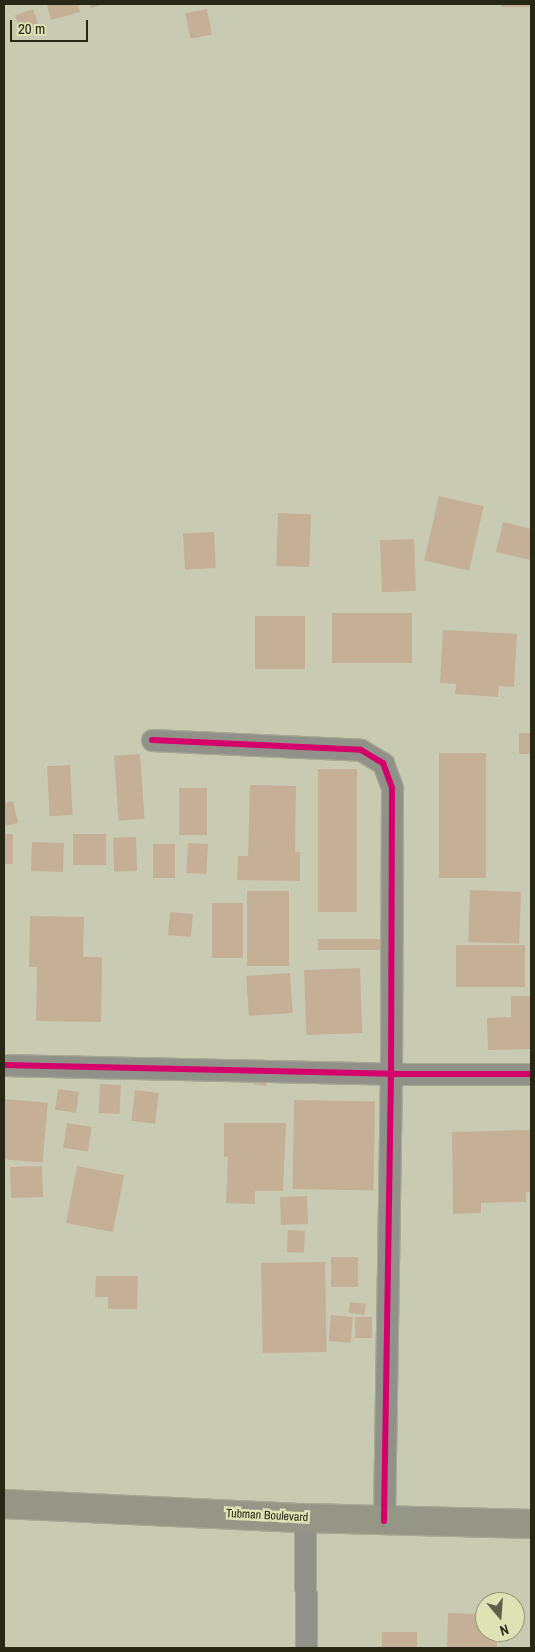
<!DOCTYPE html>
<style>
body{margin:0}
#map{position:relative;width:535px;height:1652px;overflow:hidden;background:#c9cab2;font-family:"Archivo Narrow",sans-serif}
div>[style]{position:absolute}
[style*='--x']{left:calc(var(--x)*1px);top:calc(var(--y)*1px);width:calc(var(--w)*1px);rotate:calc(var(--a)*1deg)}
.building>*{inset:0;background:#c5b097;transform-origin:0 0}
.roads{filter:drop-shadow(1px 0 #a7a894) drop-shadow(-1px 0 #a7a894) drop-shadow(0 1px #a7a894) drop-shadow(0 -1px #a7a894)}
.street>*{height:21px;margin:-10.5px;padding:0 10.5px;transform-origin:10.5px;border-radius:10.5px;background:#909188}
.highway>*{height:28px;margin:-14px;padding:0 14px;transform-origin:14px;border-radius:14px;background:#959685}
.cycleway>*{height:6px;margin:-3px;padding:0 3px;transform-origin:3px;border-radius:3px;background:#d6006c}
span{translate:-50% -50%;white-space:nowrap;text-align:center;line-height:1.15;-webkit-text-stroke:5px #dee2b4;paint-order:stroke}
.street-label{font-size:12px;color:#262715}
.frame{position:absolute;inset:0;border:5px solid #262715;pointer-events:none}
.north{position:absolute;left:475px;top:1592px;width:50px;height:50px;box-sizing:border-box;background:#dee2b4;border:1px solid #949774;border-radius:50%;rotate:162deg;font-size:14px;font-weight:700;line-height:20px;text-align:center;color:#262715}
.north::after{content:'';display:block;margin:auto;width:18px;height:22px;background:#5f604c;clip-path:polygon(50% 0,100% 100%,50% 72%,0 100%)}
.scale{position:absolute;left:10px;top:20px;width:78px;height:22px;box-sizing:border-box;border:2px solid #262715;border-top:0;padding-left:6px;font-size:15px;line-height:18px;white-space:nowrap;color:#262715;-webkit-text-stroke:4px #dee2b4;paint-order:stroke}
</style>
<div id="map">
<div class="building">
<i style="clip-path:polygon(52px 4px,78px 4px,80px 12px,51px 20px,47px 5px)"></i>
<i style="clip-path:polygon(90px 4px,103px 4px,91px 8px)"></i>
<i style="left:501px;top:4px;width:30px;height:3px"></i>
<i style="left:33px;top:9px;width:18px;height:19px;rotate:71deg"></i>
<i style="left:207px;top:9px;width:26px;height:22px;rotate:79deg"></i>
<i style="left:439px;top:496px;width:46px;height:66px;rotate:13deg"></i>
<i style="left:278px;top:513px;width:33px;height:53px;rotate:2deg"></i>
<i style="clip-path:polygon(503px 522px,531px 529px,531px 560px,496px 552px)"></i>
<i style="left:214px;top:532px;width:36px;height:31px;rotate:87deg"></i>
<i style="left:414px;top:539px;width:52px;height:34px;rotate:88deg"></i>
<i style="left:332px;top:613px;width:80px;height:50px"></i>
<i style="left:255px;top:616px;width:50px;height:53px"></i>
<i style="clip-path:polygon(443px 630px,517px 634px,514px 687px,499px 686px,498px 697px,455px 694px,456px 684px,440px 683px)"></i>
<i style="left:519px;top:733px;width:12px;height:21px"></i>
<i style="left:486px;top:753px;width:125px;height:47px;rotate:90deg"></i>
<i style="left:140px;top:754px;width:65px;height:26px;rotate:86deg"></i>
<i style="left:70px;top:765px;width:50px;height:23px;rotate:87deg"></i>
<i style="left:318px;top:769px;width:39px;height:143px"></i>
<i style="clip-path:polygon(250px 785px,296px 786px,295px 852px,300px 852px,300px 881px,237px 880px,238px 856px,248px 856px)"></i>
<i style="left:179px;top:788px;width:28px;height:47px"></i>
<i style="clip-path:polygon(13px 801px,18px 823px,4px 826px,4px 803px)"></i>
<i style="left:4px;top:834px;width:9px;height:30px"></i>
<i style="left:73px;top:834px;width:33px;height:31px"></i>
<i style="left:136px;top:837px;width:34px;height:23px;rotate:88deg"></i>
<i style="left:32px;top:842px;width:32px;height:29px;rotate:2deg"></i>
<i style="left:188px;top:843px;width:20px;height:30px;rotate:3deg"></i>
<i style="left:175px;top:844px;width:34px;height:22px;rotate:90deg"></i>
<i style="left:470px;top:890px;width:51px;height:52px;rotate:2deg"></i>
<i style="left:247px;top:891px;width:42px;height:75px"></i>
<i style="left:243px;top:903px;width:55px;height:31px;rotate:90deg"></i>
<i style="left:170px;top:912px;width:23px;height:23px;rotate:5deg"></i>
<i style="clip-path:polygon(30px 916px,84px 917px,83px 957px,102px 957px,101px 1022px,36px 1021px,37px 967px,29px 967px)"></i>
<i style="left:386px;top:939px;width:11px;height:68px;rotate:90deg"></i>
<i style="left:525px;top:945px;width:42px;height:69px;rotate:90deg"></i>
<i style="left:360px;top:968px;width:65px;height:56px;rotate:88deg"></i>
<i style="left:290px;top:973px;width:40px;height:44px;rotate:86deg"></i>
<i style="clip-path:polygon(511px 996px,531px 996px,531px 1049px,488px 1050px,487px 1018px,511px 1017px)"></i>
<i style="clip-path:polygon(255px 1078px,267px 1081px,266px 1086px,253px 1084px)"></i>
<i style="left:100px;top:1084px;width:21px;height:29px;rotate:3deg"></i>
<i style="left:58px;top:1089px;width:21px;height:21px;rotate:8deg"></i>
<i style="left:135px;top:1090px;width:24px;height:31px;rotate:7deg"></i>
<i style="left:4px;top:1099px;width:44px;height:60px;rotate:5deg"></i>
<i style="left:294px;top:1100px;width:81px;height:89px;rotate:1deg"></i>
<i style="left:67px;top:1123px;width:25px;height:25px;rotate:9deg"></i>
<i style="clip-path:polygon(224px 1123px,286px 1123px,283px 1191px,255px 1191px,255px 1204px,226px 1203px,228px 1157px,224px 1157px)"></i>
<i style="clip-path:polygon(531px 1130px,531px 1192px,526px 1192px,526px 1202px,481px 1203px,481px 1213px,453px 1214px,452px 1132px)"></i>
<i style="left:42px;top:1166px;width:31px;height:32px;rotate:88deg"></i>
<i style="left:77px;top:1166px;width:48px;height:58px;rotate:11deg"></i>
<i style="left:307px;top:1196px;width:28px;height:27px;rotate:88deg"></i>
<i style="left:288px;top:1230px;width:17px;height:22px;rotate:3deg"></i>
<i style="left:331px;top:1257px;width:27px;height:30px"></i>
<i style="left:325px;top:1262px;width:90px;height:64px;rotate:89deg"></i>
<i style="clip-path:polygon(96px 1276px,138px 1276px,137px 1309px,108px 1309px,108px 1297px,95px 1297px)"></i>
<i style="left:350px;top:1302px;width:16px;height:11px;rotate:7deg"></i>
<i style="left:331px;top:1315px;width:22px;height:26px;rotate:5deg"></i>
<i style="left:372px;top:1317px;width:21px;height:17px;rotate:90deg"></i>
<i style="clip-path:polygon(448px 1613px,485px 1614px,485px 1632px,497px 1632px,497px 1648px,447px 1648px)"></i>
<i style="left:382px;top:1632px;width:35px;height:16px"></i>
</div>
<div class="roads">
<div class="street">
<i style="--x:152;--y:740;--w:209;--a:2.7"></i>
<i style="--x:361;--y:750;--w:26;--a:31"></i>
<i style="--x:383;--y:763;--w:27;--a:70"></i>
<i style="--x:392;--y:788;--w:286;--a:90.2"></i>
<i style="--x:391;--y:1074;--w:447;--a:90.9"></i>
<i style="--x:4;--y:1065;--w:387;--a:1.3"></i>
<i style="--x:391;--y:1074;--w:140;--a:0"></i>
<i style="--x:305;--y:1518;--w:130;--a:89.6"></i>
</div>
<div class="highway">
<i style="--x:4;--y:1504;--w:301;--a:2.7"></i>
<i style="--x:305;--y:1518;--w:226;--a:1.5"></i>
</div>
</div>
<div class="cycleway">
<i style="--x:152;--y:740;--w:209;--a:2.7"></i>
<i style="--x:361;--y:750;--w:26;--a:31"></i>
<i style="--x:383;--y:763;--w:27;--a:70"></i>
<i style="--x:392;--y:788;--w:286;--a:90.2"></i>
<i style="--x:391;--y:1074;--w:447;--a:90.9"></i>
<i style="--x:4;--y:1065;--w:387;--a:1.3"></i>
<i style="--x:391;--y:1074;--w:140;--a:0"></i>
</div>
<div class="street-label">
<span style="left:267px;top:1516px;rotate:3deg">Tubman Boulevard</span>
</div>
<div class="frame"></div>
<div class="north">N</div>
<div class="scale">20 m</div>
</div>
